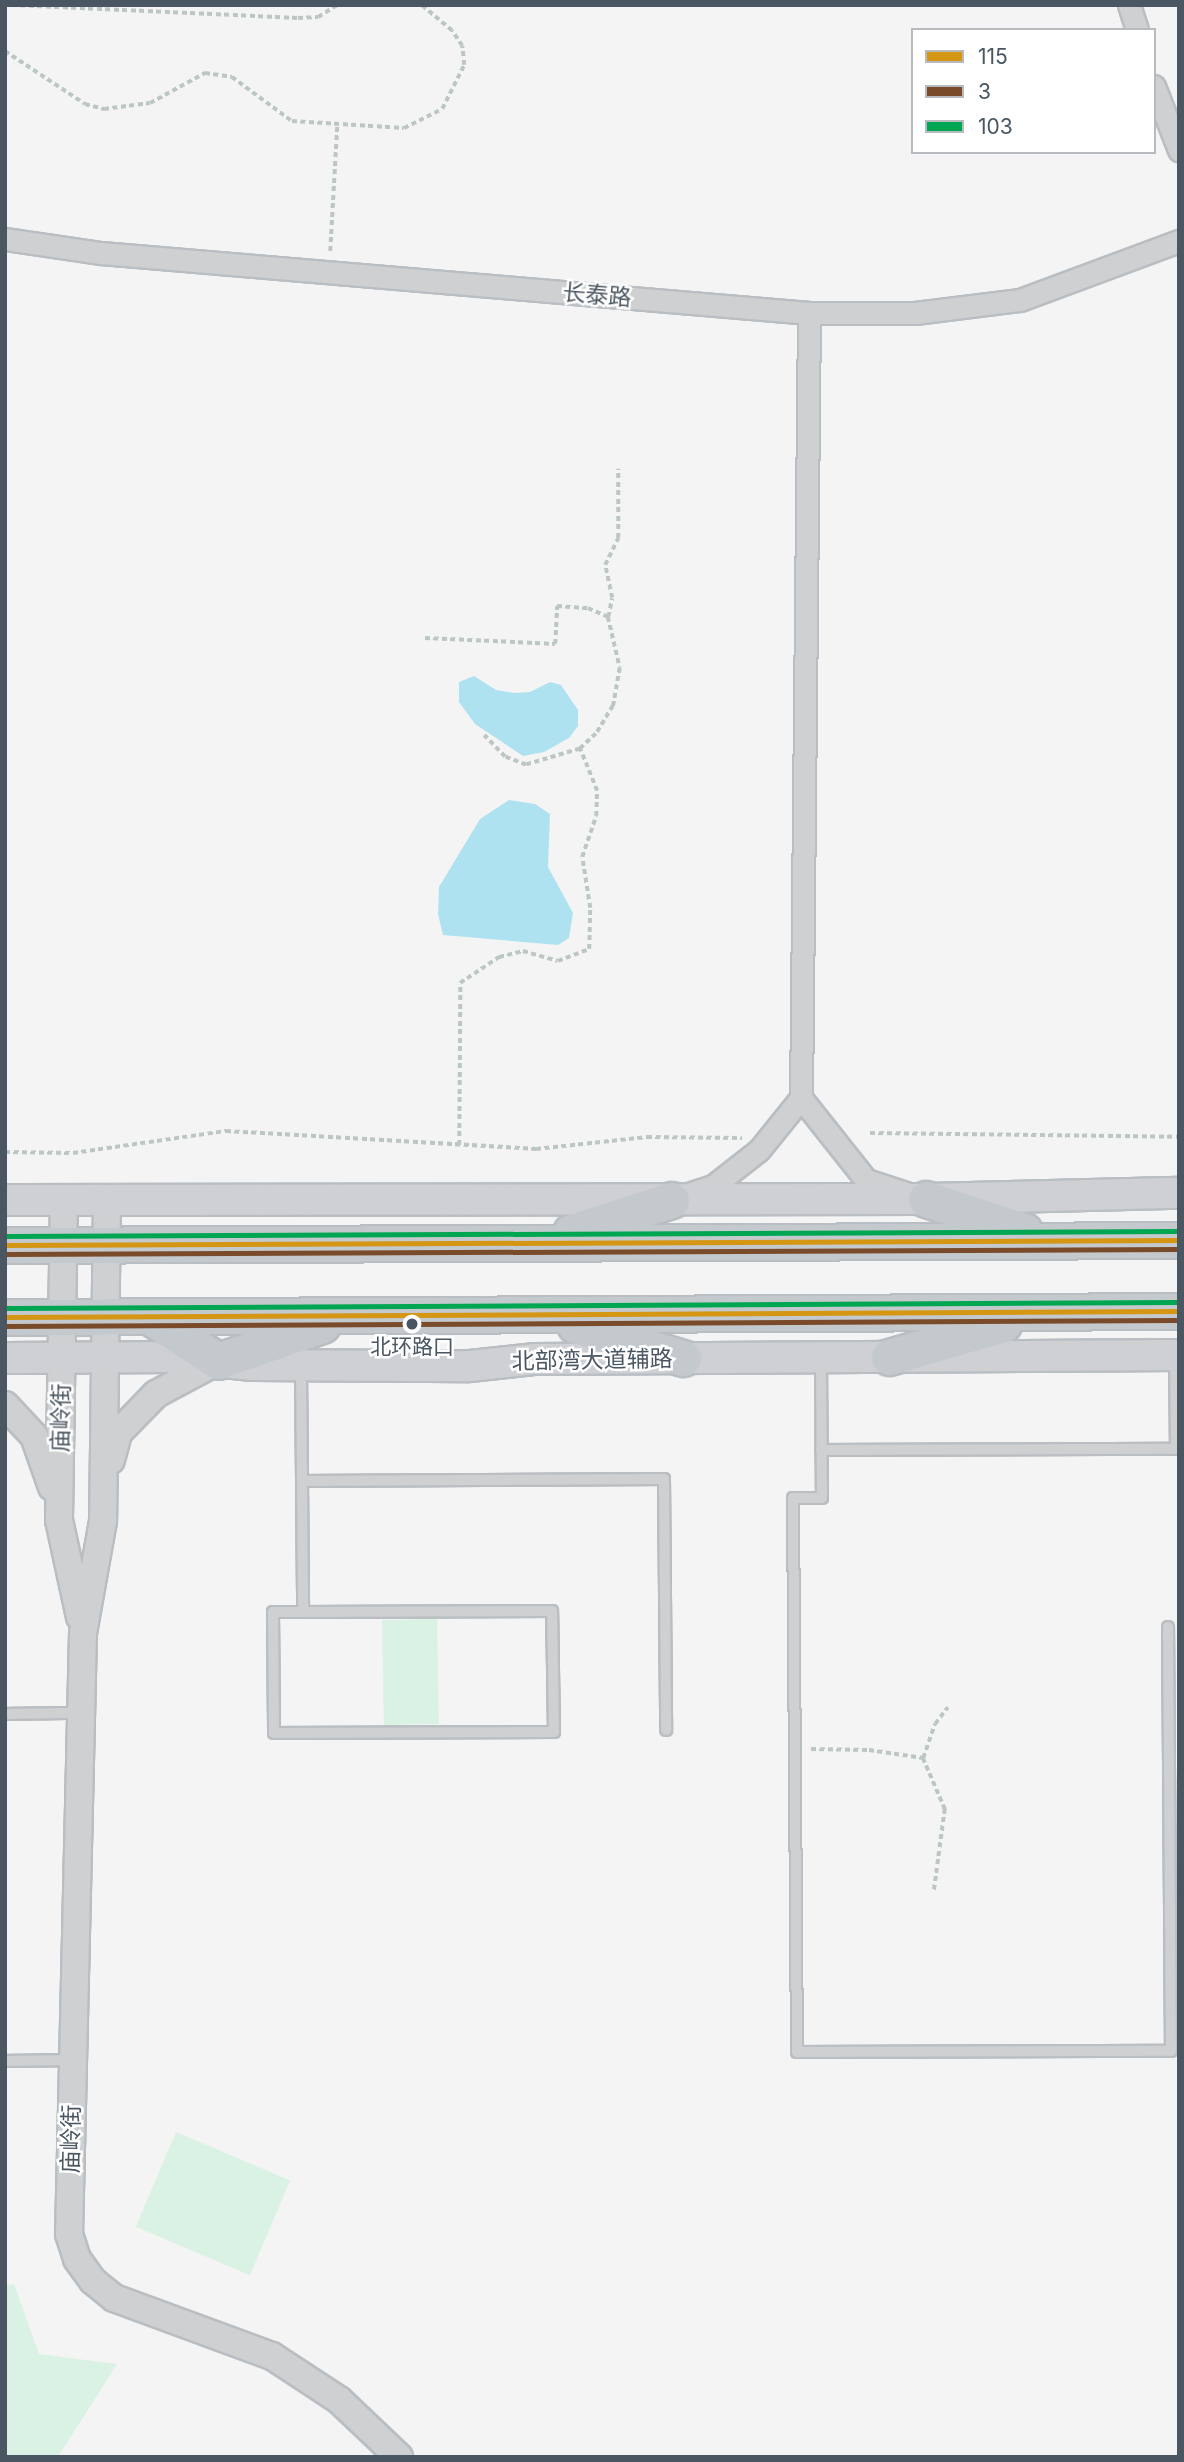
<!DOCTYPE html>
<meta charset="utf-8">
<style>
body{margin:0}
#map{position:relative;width:1184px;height:2462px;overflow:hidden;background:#f4f4f4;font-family:Inter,"Noto Sans SC",sans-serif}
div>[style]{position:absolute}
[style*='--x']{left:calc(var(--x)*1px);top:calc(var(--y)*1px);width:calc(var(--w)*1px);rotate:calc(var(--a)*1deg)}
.green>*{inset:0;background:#d9f2e3;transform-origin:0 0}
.water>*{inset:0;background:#aee2f0}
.path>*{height:3.5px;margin-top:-1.75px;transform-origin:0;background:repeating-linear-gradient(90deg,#bcc7c4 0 5px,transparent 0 8.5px)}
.roads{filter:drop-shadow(2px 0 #b9bec3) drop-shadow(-2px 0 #b9bec3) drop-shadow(0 2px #b9bec3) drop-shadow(0 -2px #b9bec3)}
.service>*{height:10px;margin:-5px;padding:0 5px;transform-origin:5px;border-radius:5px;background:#ced0d2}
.minor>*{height:21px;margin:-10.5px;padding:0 10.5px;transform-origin:10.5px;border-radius:10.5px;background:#ced0d2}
.tertiary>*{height:26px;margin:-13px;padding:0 13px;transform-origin:13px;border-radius:13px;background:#ced0d2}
.secondary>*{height:30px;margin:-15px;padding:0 15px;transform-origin:15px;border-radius:15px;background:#ced0d4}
.trunk>*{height:35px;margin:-17.5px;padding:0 17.5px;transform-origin:17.5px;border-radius:17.5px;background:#c4c9cd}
.bus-1>*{height:5px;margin:-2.5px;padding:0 2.5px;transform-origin:2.5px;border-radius:2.5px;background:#d49613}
.bus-2>*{height:5px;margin:-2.5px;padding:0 2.5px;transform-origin:2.5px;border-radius:2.5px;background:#7a4b2a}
.bus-3>*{height:5px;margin:-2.5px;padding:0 2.5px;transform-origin:2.5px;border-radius:2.5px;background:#00a651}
.dots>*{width:19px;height:19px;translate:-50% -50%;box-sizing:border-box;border:4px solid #fff;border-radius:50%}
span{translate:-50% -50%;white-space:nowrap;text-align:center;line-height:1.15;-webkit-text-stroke:5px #fff;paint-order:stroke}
.bus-label{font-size:21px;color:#4a5661}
.street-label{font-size:23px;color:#4a5661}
.frame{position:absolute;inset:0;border:7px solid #4a5661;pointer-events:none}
.legend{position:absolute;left:911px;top:28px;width:245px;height:126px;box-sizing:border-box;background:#fff;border:2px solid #b7bbc0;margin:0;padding:9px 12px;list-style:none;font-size:21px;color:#4a5661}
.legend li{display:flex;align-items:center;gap:14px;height:35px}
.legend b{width:35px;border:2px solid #b7bbc0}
</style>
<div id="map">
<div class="green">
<i style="left:437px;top:1619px;width:105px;height:55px;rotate:89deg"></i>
<i style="left:176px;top:2132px;width:124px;height:103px;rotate:23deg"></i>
<i style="clip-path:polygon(14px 2284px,39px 2354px,117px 2364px,58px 2457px,5px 2457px,5px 2286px)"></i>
</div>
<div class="water">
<i style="clip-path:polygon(474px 676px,496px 690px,514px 693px,530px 692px,550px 682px,561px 685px,578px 710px,578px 726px,569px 738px,544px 752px,523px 756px,475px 724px,459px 702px,459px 682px)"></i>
<i style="clip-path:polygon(509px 800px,535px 804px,550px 814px,548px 867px,573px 913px,569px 938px,558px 945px,443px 935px,438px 914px,439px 887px,480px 819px)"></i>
</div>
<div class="path">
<i style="--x:12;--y:5;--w:286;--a:2.6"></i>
<i style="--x:298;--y:18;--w:20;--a:-3"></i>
<i style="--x:318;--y:17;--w:22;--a:-32"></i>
<i style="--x:5;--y:51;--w:96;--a:33.5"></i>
<i style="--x:85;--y:104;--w:20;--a:15"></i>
<i style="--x:104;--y:109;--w:46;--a:-7.4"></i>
<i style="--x:150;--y:103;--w:63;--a:-28.6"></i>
<i style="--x:205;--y:73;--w:27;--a:8"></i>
<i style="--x:232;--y:77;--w:74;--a:36.3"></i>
<i style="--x:292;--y:121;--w:112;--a:3.6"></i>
<i style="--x:404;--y:128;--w:42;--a:-26.6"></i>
<i style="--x:442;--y:109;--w:49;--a:-63.4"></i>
<i style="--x:464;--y:65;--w:19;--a:-96"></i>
<i style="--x:462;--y:46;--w:18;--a:-124"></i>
<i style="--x:452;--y:31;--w:40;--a:-140"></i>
<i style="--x:330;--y:251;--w:127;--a:-86.8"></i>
<i style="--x:608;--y:617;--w:19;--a:-78"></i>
<i style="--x:612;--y:598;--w:34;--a:-102"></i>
<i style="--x:605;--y:565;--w:30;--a:-64"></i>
<i style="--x:618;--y:538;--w:69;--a:-90"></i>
<i style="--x:425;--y:638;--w:130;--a:2.6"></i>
<i style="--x:555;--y:644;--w:38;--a:-87"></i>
<i style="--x:557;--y:606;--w:31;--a:4"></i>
<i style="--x:588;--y:608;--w:22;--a:24"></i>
<i style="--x:608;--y:617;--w:52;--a:76.8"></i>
<i style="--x:620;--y:668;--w:39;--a:100"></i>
<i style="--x:613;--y:706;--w:33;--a:121"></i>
<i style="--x:596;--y:734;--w:22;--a:137"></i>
<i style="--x:580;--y:749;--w:56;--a:163.5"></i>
<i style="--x:526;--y:765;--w:22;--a:-159"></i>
<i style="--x:505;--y:757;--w:30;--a:-134"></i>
<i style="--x:870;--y:1133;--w:309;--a:0.7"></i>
<i style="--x:459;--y:1145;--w:162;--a:-89.6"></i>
<i style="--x:460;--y:983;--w:47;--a:-33.7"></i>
<i style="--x:499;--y:957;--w:25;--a:-14"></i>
<i style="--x:523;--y:951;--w:36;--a:16"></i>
<i style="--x:558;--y:961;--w:33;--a:-21"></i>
<i style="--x:589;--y:949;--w:41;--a:-88.6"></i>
<i style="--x:590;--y:908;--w:52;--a:-98.9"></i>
<i style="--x:582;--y:857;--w:43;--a:-71.1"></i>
<i style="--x:596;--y:816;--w:25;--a:-88"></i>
<i style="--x:597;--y:791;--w:45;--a:-112"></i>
<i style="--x:5;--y:1152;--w:68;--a:0.8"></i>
<i style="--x:73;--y:1153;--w:155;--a:-8.2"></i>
<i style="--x:226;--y:1131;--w:311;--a:3.3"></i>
<i style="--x:536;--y:1149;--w:112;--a:-6.2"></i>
<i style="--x:647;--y:1137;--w:95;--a:0.6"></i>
<i style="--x:811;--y:1749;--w:58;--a:1"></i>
<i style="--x:869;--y:1750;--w:55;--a:8.4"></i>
<i style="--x:923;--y:1758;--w:56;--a:66.7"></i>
<i style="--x:945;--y:1809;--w:83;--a:97.6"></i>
<i style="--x:923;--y:1758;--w:36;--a:-71"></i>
<i style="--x:935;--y:1724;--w:21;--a:-53"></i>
</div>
<div class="roads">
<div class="service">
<i style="--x:821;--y:1360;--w:138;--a:89.6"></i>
<i style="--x:822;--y:1498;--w:29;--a:180"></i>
<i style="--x:793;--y:1498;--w:554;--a:89.59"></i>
<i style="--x:797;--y:2052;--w:374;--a:-0.2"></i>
<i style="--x:1171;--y:2051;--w:424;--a:-90.4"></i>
<i style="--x:301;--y:1366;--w:246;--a:89.5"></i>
<i style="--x:303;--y:1612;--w:30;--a:180"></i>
<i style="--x:273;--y:1612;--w:121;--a:89.5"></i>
<i style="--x:274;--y:1733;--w:280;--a:-0.2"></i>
<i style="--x:554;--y:1732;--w:121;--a:-90.9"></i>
<i style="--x:552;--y:1611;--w:249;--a:179.8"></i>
<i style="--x:821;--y:1450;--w:355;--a:-0.2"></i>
<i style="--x:1176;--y:1449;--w:91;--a:-90.6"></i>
<i style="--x:302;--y:1481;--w:362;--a:-0.3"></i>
<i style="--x:664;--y:1479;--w:251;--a:89.5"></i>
<i style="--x:5;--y:1714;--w:76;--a:-0.8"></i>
<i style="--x:5;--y:2061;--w:68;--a:-0.8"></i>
</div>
<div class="minor">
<i style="--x:1129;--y:5;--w:26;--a:72"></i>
<i style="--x:1154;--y:86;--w:69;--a:68.7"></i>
<i style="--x:5;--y:239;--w:97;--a:8.3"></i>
<i style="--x:101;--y:253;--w:711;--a:4.84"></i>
<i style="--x:809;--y:313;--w:106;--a:0"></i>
<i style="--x:915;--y:313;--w:106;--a:-7.1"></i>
<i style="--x:1020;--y:300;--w:170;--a:-20.4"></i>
<i style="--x:809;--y:313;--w:785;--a:90.58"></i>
<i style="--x:801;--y:1098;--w:105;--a:51.6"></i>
<i style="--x:866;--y:1180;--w:42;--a:18"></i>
<i style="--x:688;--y:1194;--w:26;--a:-18"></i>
<i style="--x:713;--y:1186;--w:58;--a:-38"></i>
<i style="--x:759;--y:1150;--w:67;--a:-51.1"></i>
</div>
<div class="tertiary">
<i style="--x:64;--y:1200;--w:320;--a:90.9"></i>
<i style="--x:59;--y:1520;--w:99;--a:77.8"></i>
<i style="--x:107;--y:1200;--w:321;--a:90.7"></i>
<i style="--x:103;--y:1521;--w:114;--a:100.1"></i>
<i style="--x:83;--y:1633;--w:601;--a:91.33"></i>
<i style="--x:69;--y:2234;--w:26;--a:72"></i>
<i style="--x:77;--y:2259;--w:27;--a:54"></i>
<i style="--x:93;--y:2281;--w:27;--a:39"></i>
<i style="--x:114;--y:2298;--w:168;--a:20.2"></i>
<i style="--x:272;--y:2356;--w:80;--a:33.3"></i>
<i style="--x:339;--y:2400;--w:83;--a:43.5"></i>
<i style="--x:5;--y:1405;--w:42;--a:46.9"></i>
<i style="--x:34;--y:1436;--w:54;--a:70.6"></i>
<i style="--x:111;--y:1460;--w:28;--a:-75"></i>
<i style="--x:118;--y:1433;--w:54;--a:-45.7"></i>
<i style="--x:156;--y:1394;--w:70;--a:-28"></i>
</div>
<div class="secondary">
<i style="--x:5;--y:1200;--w:921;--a:-0.06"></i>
<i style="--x:926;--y:1199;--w:253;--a:-1.4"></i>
<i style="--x:5;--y:1358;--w:173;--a:-0.3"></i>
<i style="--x:178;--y:1357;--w:74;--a:6.2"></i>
<i style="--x:252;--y:1365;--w:218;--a:0.3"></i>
<i style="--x:470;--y:1366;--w:64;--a:-6.2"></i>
<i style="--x:534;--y:1359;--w:645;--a:-0.36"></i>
</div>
<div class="trunk">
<i style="--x:926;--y:1199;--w:103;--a:18.1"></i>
<i style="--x:571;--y:1232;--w:105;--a:-17.7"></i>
<i style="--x:5;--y:1245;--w:1174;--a:-0.24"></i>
<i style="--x:149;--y:1316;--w:82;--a:33.1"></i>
<i style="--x:218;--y:1361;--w:110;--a:-19.1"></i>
<i style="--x:5;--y:1317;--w:1174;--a:-0.29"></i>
<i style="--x:575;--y:1325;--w:113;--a:17"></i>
<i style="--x:889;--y:1357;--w:119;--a:-16.1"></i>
</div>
</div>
<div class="bus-1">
<i style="--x:5;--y:1245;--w:1174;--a:-0.24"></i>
<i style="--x:5;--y:1317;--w:1174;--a:-0.29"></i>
</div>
<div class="bus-2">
<i style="--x:5;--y:1254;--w:1174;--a:-0.24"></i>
<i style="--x:5;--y:1326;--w:1174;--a:-0.29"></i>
</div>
<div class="bus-3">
<i style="--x:5;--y:1236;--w:1174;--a:-0.24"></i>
<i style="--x:5;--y:1308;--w:1174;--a:-0.29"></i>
</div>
<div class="dots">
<i style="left:412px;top:1324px;background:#4a5661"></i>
</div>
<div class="bus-label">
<span style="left:412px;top:1347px">北环路口</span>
</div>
<div class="street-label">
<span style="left:597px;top:295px;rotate:5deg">长泰路</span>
<span style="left:592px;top:1360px;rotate:-1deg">北部湾大道辅路</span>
<span style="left:61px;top:1418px;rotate:-89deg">庙岭街</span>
<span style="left:71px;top:2139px;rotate:-89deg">庙岭街</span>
</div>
<div class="frame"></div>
<ul class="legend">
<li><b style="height:9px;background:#d49613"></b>115</li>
<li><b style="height:9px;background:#7a4b2a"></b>3</li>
<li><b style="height:9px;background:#00a651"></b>103</li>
</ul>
</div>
